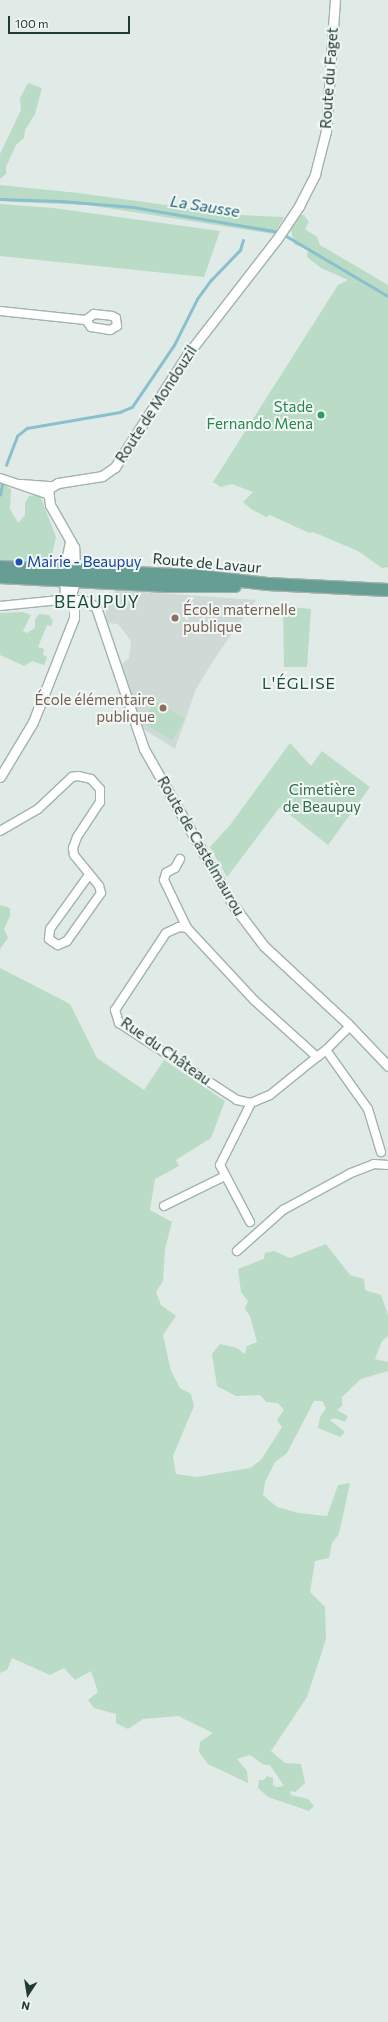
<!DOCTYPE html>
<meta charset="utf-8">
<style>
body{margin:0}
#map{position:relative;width:388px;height:2022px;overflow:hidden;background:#e0ebe7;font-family:Commissioner,sans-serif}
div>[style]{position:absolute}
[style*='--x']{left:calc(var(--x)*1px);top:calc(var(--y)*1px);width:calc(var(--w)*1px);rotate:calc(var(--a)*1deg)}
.built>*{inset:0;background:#cfdad6}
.green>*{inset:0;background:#badbc5;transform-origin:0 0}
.stream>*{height:2.5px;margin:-1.25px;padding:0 1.25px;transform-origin:1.25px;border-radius:1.25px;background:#8ac0ce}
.roads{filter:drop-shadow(1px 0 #a3b2ae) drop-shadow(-1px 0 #a3b2ae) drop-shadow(0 1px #a3b2ae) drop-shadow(0 -1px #a3b2ae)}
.minor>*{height:8px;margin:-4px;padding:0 4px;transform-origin:4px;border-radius:4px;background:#fff}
.tertiary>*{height:9px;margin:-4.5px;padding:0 4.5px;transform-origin:4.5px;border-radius:4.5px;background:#fff}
.primary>*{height:12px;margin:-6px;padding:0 6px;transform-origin:6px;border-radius:6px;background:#679e93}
.dots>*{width:11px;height:11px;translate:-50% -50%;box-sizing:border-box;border:2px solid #f1f7f4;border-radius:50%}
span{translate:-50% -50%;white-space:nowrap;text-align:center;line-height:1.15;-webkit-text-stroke:4px #f1f7f4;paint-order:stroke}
.street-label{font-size:15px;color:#223a35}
.leisure-label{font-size:15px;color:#27864d}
.right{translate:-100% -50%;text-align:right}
.transit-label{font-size:15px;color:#164399}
.left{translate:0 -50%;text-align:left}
.education-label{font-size:15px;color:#785e54}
.park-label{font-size:15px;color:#2e6f4b}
.water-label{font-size:16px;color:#1f6173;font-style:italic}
.neighbourhood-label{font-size:16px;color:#1f4b43;letter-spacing:1px}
.quarter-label{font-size:17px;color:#1f4b43;letter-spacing:1px}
.north{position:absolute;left:8px;top:1974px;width:40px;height:40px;-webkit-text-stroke:3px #f1f7f4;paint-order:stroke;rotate:192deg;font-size:11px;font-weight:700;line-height:16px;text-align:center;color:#223a35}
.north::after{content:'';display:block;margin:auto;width:14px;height:18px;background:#223a35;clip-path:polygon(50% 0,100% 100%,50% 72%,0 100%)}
.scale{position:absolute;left:8px;top:16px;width:122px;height:18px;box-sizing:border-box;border:2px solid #223a35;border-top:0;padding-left:5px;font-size:12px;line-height:14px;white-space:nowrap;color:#223a35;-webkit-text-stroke:3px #f1f7f4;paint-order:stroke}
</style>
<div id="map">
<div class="built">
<i style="clip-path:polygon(117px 590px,256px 600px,217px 655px,196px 689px,175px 749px,142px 728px,122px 664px,129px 658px,131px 641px,118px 624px,106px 623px,106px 600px)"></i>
</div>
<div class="green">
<i style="clip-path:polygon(28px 83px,42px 88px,35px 114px,25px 130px,24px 138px,16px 145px,6px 167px,6px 174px,0 179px,0 154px,21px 110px,20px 98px)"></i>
<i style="clip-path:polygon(0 185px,78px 193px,240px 215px,284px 217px,274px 234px,88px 205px,13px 202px,0 200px)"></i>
<i style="clip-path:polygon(0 204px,53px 208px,220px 231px,204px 277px,0 256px)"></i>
<i style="clip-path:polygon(299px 215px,304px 215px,309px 222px,305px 229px,317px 237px,320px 245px,388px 285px,388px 567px,382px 568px,358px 551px,313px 532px,309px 533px,270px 515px,266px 517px,251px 509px,243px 502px,253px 492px,232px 484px,221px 487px,213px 482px,338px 285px,348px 280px,321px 268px,307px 257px,308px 250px,294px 244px,291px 230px)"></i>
<i style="clip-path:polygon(0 482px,11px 489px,10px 509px,18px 523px,25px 515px,25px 503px,29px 496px,37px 495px,41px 498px,56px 537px,52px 555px,56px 563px,0 563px)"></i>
<i style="clip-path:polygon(283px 606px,311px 609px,307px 667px,284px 667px)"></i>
<i style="clip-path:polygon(23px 612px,31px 615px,23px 631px,27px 633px,35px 628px,35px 620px,39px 614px,49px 615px,53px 621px,51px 626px,47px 625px,38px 647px,44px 649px,43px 655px,47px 657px,44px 665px,32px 661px,24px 666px,0 655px,0 613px)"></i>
<i style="left:154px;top:701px;width:35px;height:25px;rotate:29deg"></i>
<i style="clip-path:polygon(290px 743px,311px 766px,322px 751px,370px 787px,328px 845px,280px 807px,227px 877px,210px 847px,230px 825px)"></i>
<i style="clip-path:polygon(0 905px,10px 908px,10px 916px,4px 929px,8px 938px,0 949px)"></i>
<i style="clip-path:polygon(0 968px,70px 1004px,97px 1058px,144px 1090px,164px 1060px,225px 1101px,211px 1138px,176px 1160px,179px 1166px,155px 1179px,150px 1210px,172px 1222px,165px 1249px,163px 1281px,156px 1292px,161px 1305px,176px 1316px,163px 1335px,171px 1371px,180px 1388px,191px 1394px,194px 1406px,173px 1456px,176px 1474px,197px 1477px,250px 1468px,261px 1460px,282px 1427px,277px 1420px,284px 1410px,278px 1403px,266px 1402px,260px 1395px,236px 1396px,217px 1386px,212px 1354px,220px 1344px,237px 1348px,245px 1354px,247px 1346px,257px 1342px,250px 1316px,245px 1309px,248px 1301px,241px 1292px,238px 1269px,264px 1259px,265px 1253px,274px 1251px,290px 1258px,326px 1244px,350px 1275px,364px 1279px,365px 1290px,381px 1295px,388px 1315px,388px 1336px,382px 1341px,375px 1359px,388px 1362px,388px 1371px,361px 1379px,342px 1397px,342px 1406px,337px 1410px,348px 1416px,345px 1422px,334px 1418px,330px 1420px,345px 1432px,340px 1437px,318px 1428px,320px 1417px,326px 1408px,322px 1401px,314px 1401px,287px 1453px,275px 1462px,265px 1482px,263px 1495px,277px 1507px,299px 1513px,327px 1516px,338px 1485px,350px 1483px,339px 1534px,332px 1543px,329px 1558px,315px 1561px,310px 1592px,325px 1607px,326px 1639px,307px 1697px,271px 1751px,285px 1763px,301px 1764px,305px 1783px,295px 1792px,290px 1791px,291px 1795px,308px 1799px,314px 1806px,309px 1811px,268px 1797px,258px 1788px,259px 1780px,264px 1780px,267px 1776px,273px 1778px,273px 1785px,276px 1787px,284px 1786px,270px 1765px,264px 1765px,250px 1755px,237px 1759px,247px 1771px,248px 1783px,208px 1764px,199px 1752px,200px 1742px,213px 1733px,178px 1716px,143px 1719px,128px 1729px,116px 1723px,116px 1714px,94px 1708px,88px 1700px,98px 1692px,91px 1671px,75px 1680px,64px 1668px,50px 1675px,12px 1658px,7px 1670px,0 1673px)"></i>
</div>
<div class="stream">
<i style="--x:0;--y:199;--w:61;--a:1.9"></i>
<i style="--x:61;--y:201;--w:72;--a:4.8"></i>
<i style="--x:133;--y:207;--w:148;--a:9.7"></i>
<i style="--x:283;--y:234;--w:122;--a:30.6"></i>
<i style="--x:6;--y:465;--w:31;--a:-69"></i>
<i style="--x:17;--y:436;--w:13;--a:-39"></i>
<i style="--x:27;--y:428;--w:94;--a:-9.8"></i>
<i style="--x:120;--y:412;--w:13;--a:-23"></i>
<i style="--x:132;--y:407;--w:75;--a:-55.9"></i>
<i style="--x:174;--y:345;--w:51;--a:-63.4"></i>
<i style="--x:197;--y:299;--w:24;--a:-54"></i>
<i style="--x:211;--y:280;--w:42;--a:-46"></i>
<i style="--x:240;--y:250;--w:10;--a:-73"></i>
<i style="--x:0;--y:495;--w:10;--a:-79"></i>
</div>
<div class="roads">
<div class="minor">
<i style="--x:0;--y:311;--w:86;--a:6"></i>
<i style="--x:94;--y:314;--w:18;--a:6"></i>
<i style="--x:112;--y:316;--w:4;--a:27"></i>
<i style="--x:116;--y:318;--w:8;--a:83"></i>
<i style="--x:117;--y:326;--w:8;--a:150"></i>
<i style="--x:110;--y:330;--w:19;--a:-171"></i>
<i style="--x:91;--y:327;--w:9;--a:-126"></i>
<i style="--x:86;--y:320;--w:10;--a:-37"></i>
<i style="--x:0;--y:478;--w:50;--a:18.8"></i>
<i style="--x:21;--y:484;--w:31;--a:4"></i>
<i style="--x:0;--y:606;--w:70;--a:-5.7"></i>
<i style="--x:0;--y:831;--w:44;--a:-30.1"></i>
<i style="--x:38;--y:809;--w:47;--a:-43.3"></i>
<i style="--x:72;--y:777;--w:6;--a:-9"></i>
<i style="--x:78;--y:776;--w:13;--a:13"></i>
<i style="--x:91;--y:779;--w:13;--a:48"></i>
<i style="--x:100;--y:789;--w:13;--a:90"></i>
<i style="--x:100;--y:802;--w:42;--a:123.3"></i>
<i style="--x:77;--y:837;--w:12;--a:110"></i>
<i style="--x:73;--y:848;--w:7;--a:82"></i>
<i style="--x:74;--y:855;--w:40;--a:51"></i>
<i style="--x:99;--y:886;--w:7;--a:74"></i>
<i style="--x:101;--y:893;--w:59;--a:125.3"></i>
<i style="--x:67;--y:941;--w:10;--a:156"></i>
<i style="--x:58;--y:945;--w:6;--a:-149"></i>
<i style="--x:53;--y:942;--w:5;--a:-143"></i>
<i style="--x:49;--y:939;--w:10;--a:-84"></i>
<i style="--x:50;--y:929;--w:67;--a:-54.2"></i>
<i style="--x:180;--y:859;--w:10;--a:119"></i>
<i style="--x:175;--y:868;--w:10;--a:151"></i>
<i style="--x:166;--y:873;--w:7;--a:106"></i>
<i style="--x:164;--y:880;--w:53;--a:64.4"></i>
<i style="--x:326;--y:1050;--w:72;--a:54.6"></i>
<i style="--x:368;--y:1109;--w:45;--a:73.2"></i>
<i style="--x:317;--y:1057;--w:85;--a:-137.9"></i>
<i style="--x:254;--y:1000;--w:98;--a:-132.9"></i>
<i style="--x:187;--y:928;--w:8;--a:-173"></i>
<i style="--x:179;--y:927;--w:14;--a:155"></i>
<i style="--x:166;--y:933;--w:92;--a:123.5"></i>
<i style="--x:115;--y:1010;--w:14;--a:73"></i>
<i style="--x:119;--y:1023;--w:141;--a:33.1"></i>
<i style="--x:237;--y:1100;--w:14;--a:12"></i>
<i style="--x:251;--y:1103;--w:21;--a:-23"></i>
<i style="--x:270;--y:1095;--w:60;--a:-39"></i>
<i style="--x:317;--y:1057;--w:11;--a:-38"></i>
<i style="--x:326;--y:1050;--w:34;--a:-45"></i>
<i style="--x:164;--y:1206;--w:68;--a:-26.2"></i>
<i style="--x:250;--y:1222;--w:64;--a:-117.8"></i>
<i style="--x:220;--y:1165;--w:69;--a:-63.4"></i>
<i style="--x:237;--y:1251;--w:62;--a:-41.7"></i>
<i style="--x:283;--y:1210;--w:77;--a:-28.6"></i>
<i style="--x:351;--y:1173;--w:25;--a:-21"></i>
<i style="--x:374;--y:1164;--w:14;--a:4"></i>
</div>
<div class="tertiary">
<i style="--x:64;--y:570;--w:30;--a:-78"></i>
<i style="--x:75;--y:570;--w:23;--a:-92"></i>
<i style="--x:74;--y:547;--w:48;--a:-119.7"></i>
<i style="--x:50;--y:505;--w:16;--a:-97"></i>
<i style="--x:48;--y:489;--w:12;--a:-31"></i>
<i style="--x:58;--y:483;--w:45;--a:-9"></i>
<i style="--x:102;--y:476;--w:16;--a:-35"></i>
<i style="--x:115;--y:467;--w:133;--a:-57.3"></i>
<i style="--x:187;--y:355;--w:147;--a:-52.2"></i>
<i style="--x:277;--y:239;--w:40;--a:-56"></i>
<i style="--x:299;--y:206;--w:36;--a:-63"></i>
<i style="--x:315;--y:174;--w:44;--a:-75.7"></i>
<i style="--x:326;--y:131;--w:131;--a:-86.1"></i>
<i style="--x:70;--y:599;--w:15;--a:8"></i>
<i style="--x:85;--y:601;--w:13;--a:29"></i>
<i style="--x:96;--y:607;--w:150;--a:71.3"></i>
<i style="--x:144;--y:749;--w:180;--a:60.3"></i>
<i style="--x:233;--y:905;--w:51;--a:52.9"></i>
<i style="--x:264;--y:946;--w:115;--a:42.9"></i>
<i style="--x:348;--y:1024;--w:58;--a:46.4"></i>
<i style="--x:70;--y:599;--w:18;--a:-74"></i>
<i style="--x:0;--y:777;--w:64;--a:-59"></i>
<i style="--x:33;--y:722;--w:112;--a:-68.5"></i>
<i style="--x:74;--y:618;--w:9;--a:-90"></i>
<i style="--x:74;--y:609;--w:18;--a:-119"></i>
<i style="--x:65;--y:593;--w:12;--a:-95"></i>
</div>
<div class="primary">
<i style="--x:0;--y:567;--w:199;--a:2.6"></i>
<i style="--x:199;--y:576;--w:69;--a:6.6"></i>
<i style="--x:268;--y:584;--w:120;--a:2.9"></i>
<i style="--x:0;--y:577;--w:168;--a:3.1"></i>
<i style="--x:168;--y:586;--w:67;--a:0"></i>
</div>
</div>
<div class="dots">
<i style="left:321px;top:415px;background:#2e9e5b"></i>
<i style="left:19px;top:562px;background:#1a4fb4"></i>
<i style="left:175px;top:618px;background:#8d6e63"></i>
<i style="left:163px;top:708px;background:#8d6e63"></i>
</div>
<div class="street-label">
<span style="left:329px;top:78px;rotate:-86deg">Route du Faget</span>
<span style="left:156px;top:404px;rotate:-57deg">Route de Mondouzil</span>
<span style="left:207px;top:563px;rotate:5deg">Route de Lavaur</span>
<span style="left:201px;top:846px;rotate:60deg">Route de Castelmaurou</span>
<span style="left:166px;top:1051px;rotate:35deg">Rue du Château</span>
</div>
<div class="leisure-label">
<span class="right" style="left:313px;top:415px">Stade<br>Fernando Mena</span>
</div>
<div class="transit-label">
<span class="left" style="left:27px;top:562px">Mairie - Beaupuy</span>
</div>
<div class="education-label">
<span class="left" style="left:183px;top:618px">École maternelle<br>publique</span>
<span class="right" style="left:155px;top:708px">École élémentaire<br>publique</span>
</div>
<div class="park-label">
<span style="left:322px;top:798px">Cimetière<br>de Beaupuy</span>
</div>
<div class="water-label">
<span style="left:205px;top:206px;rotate:9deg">La Sausse</span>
</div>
<div class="neighbourhood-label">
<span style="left:299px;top:683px">L'ÉGLISE</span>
</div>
<div class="quarter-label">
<span style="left:97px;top:602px">BEAUPUY</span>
</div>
<div class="north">N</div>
<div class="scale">100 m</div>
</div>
